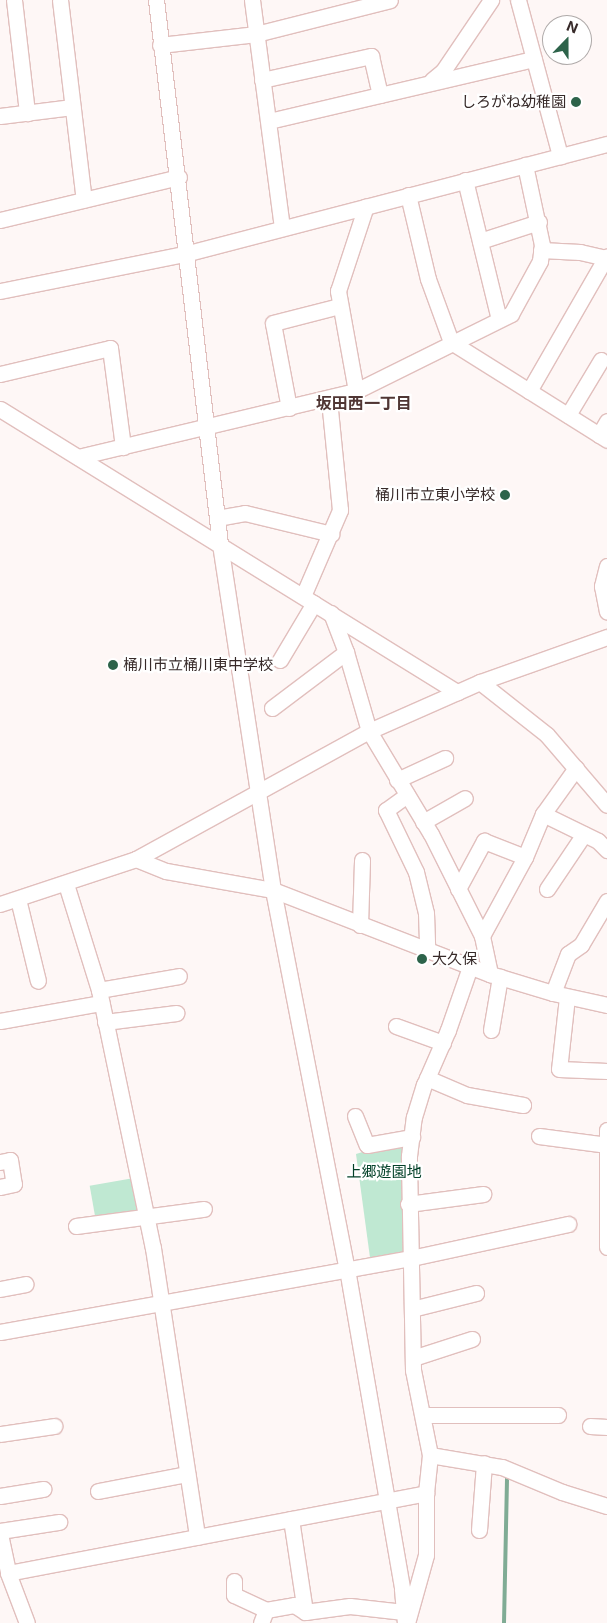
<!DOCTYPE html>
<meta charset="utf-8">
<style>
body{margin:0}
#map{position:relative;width:607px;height:1623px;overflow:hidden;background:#fef7f6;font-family:Inter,"Noto Sans JP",sans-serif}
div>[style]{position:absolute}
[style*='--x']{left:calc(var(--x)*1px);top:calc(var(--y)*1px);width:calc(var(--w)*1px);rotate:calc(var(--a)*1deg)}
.green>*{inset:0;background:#bfe8d2;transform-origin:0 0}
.stream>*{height:4px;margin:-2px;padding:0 2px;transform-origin:2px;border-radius:2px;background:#80ac95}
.roads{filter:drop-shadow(1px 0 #e1bfbd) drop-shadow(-1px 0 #e1bfbd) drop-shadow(0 1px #e1bfbd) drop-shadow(0 -1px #e1bfbd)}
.minor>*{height:15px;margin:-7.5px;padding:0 7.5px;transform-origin:7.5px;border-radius:7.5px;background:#fff}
.dots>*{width:14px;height:14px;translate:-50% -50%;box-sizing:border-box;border:2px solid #fff;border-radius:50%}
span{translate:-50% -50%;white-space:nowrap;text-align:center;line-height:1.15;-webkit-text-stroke:4.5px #fff;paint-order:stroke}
.poi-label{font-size:15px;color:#372a29}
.right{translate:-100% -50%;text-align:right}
.left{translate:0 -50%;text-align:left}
.park-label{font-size:15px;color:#034129}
.neighbourhood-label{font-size:16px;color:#503634;font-weight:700}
.north{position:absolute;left:542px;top:15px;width:50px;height:50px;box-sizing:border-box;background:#fff;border:1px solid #afaaa9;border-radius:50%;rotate:22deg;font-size:14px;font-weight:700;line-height:20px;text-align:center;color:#372a29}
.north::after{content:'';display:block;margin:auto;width:18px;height:22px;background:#2d634a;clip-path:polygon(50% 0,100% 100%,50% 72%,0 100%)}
</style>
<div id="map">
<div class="green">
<i style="clip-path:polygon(412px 1137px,411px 1258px,371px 1265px,356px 1154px)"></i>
<i style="left:134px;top:1178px;width:36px;height:45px;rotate:80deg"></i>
</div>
<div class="stream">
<i style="--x:504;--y:1623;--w:149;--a:-88.8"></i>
</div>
<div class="roads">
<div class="minor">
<i style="--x:14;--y:0;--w:114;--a:83.4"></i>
<i style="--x:60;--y:0;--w:201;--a:83.2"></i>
<i style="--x:156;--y:0;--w:548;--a:83.29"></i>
<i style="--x:220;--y:544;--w:350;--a:81.3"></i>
<i style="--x:273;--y:890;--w:386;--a:79"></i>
<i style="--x:347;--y:1269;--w:325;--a:80.2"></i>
<i style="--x:402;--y:1589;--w:34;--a:85"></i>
<i style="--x:252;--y:0;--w:230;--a:82.5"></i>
<i style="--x:518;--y:0;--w:162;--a:74.9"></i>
<i style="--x:160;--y:45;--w:97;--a:-6.5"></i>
<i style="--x:256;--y:34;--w:138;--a:-14.2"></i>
<i style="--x:262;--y:80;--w:112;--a:-12.4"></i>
<i style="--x:371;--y:56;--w:40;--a:77"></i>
<i style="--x:432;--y:80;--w:14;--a:-39"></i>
<i style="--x:443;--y:71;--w:86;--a:-55.9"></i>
<i style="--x:0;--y:116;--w:73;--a:-7.1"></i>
<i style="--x:269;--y:121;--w:272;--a:-13.2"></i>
<i style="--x:465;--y:180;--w:143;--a:76.3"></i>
<i style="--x:408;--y:195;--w:86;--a:76.6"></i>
<i style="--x:428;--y:279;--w:67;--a:69.9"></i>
<i style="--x:451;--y:342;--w:184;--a:32.1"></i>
<i style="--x:0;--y:220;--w:184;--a:-13.5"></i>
<i style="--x:480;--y:241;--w:62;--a:-17.9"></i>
<i style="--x:541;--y:250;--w:39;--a:3"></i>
<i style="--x:580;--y:252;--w:28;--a:13"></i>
<i style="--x:0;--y:291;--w:192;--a:-11.4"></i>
<i style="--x:188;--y:253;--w:433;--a:-14.6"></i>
<i style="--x:0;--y:374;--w:113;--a:-13.3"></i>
<i style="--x:110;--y:348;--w:100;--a:82.5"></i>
<i style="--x:356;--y:391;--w:102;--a:-100.2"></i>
<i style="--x:338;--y:291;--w:89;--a:-71.8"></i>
<i style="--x:529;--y:391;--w:155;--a:-60.1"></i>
<i style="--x:289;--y:408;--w:86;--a:-100.7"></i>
<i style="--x:273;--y:323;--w:68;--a:-14.4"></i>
<i style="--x:0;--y:409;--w:538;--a:31.77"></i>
<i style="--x:568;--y:415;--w:64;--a:-59"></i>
<i style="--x:599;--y:435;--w:16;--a:-60"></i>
<i style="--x:78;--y:457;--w:286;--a:-13.4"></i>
<i style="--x:356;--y:391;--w:173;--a:-26.4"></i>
<i style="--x:511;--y:314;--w:60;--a:-61.3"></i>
<i style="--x:540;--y:261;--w:16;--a:-83"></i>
<i style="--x:542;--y:245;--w:82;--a:-102"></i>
<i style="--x:217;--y:518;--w:28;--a:-10"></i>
<i style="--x:245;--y:513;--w:89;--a:13.6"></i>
<i style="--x:607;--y:566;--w:21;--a:104"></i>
<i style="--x:602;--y:586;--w:26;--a:79"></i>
<i style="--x:303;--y:596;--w:94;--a:-66.7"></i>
<i style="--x:340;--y:510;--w:112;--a:-95.7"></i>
<i style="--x:331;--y:613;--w:42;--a:69"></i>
<i style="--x:346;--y:652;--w:82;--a:73.8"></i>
<i style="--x:369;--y:731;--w:120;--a:59"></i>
<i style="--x:431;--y:834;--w:114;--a:63.4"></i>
<i style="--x:482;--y:936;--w:39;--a:78"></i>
<i style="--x:280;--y:660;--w:66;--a:-59.2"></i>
<i style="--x:480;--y:682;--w:85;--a:38.3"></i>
<i style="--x:547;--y:735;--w:92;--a:49.4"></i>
<i style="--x:272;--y:708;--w:93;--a:-37.1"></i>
<i style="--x:576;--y:768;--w:57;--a:125.7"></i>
<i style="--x:543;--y:814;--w:61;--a:26.1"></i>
<i style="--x:598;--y:841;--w:13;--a:45"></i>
<i style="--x:397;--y:780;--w:53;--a:-24.6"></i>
<i style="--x:407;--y:795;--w:26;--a:144"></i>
<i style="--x:386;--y:810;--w:69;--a:64.2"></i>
<i style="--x:416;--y:872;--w:42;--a:76.3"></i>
<i style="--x:426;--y:913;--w:38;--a:88"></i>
<i style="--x:423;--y:822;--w:48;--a:-29.7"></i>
<i style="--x:136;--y:859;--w:32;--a:22"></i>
<i style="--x:166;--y:871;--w:109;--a:10.1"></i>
<i style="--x:273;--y:890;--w:233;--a:21.2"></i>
<i style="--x:490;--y:974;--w:66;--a:16.8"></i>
<i style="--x:553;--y:993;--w:55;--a:12.5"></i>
<i style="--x:66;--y:884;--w:111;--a:72.7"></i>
<i style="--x:99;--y:990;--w:264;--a:78.2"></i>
<i style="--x:153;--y:1248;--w:292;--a:81.3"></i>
<i style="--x:458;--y:889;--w:55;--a:-61.6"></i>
<i style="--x:484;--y:841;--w:44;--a:21.3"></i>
<i style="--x:547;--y:889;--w:66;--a:-56.1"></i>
<i style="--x:18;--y:899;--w:84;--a:76.3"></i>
<i style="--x:0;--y:904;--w:143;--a:-18.3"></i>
<i style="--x:136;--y:859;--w:266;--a:-28.8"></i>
<i style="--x:369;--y:731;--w:121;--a:-23.8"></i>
<i style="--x:480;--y:682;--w:135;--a:-19.5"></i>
<i style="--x:360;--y:925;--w:65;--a:-88.2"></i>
<i style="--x:482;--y:936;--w:90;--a:-61.4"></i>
<i style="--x:525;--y:857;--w:47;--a:-67.3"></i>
<i style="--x:99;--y:990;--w:81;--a:-9.9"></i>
<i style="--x:553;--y:993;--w:42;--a:-69"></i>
<i style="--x:568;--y:954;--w:16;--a:-35"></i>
<i style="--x:581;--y:945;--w:51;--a:-59.4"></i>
<i style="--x:567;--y:997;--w:72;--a:96.3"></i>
<i style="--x:559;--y:1069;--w:48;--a:2.4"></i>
<i style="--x:0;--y:1021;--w:103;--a:-10.1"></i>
<i style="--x:105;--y:1022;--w:72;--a:-7.2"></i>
<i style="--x:396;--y:1026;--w:50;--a:19.9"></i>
<i style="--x:491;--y:1030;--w:54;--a:-80.4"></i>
<i style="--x:427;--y:1078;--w:43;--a:23"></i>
<i style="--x:467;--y:1095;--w:57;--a:10.1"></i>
<i style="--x:355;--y:1116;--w:31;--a:68"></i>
<i style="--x:367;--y:1145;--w:46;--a:-10.1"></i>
<i style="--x:607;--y:1130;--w:117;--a:90"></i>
<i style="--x:539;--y:1136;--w:69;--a:7.5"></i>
<i style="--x:0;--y:1162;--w:10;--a:-11"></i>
<i style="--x:10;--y:1160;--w:24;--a:81"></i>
<i style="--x:14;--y:1184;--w:14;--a:168"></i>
<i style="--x:408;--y:1204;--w:76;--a:-7.6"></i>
<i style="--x:76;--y:1226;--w:129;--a:-7.6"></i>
<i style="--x:0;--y:1289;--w:26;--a:-11"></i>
<i style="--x:412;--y:1309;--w:66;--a:-14"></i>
<i style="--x:0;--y:1332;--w:418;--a:-10.2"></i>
<i style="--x:411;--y:1258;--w:161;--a:-12.2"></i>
<i style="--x:413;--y:1358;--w:62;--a:-17.9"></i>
<i style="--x:424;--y:1415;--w:134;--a:0"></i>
<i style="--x:590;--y:1426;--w:17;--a:3"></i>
<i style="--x:0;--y:1434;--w:55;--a:-8.4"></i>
<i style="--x:430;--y:1455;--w:73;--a:9.5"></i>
<i style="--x:502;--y:1467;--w:65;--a:22.6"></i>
<i style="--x:562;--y:1492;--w:47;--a:17.3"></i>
<i style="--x:98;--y:1491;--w:91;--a:-10.8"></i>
<i style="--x:0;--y:1496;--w:44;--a:-9.2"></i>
<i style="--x:291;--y:1519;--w:94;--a:81.4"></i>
<i style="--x:479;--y:1530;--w:67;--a:-85.7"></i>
<i style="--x:0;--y:1531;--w:60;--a:-8.7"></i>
<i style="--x:0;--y:1534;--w:40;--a:78"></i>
<i style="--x:8;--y:1573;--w:53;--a:69.2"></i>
<i style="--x:8;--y:1573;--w:426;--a:-10.8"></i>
<i style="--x:234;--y:1581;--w:14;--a:90"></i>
<i style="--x:234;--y:1595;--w:35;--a:25"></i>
<i style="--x:261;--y:1623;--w:14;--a:-69"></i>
<i style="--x:266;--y:1610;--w:28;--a:-10"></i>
<i style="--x:294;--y:1605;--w:13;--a:32"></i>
<i style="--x:305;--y:1612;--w:45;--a:-7.6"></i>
<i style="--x:350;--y:1606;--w:54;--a:6.3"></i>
<i style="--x:407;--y:1623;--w:71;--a:-74.4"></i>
<i style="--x:426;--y:1555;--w:62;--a:-90"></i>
<i style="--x:426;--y:1493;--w:38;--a:-84"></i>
<i style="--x:430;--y:1455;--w:87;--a:-101.3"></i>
<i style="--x:413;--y:1370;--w:214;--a:-91.1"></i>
<i style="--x:409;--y:1156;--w:39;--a:-83"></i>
<i style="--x:414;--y:1117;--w:34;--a:-73"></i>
<i style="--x:424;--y:1085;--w:60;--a:-66.4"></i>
<i style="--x:448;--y:1030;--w:67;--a:-70.8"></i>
</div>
</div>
<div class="dots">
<i style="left:576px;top:102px;background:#2d634a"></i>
<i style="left:505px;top:495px;background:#2d634a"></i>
<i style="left:113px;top:665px;background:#2d634a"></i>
<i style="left:422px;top:959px;background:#2d634a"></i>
</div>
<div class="poi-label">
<span class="right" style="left:566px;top:102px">しろがね幼稚園</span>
<span class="right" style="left:495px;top:495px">桶川市立東小学校</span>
<span class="left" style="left:123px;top:665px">桶川市立桶川東中学校</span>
<span class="left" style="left:432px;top:959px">大久保</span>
</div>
<div class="park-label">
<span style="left:384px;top:1172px">上郷遊園地</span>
</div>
<div class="neighbourhood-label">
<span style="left:364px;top:403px">坂田西一丁目</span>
</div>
<div class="north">N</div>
</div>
